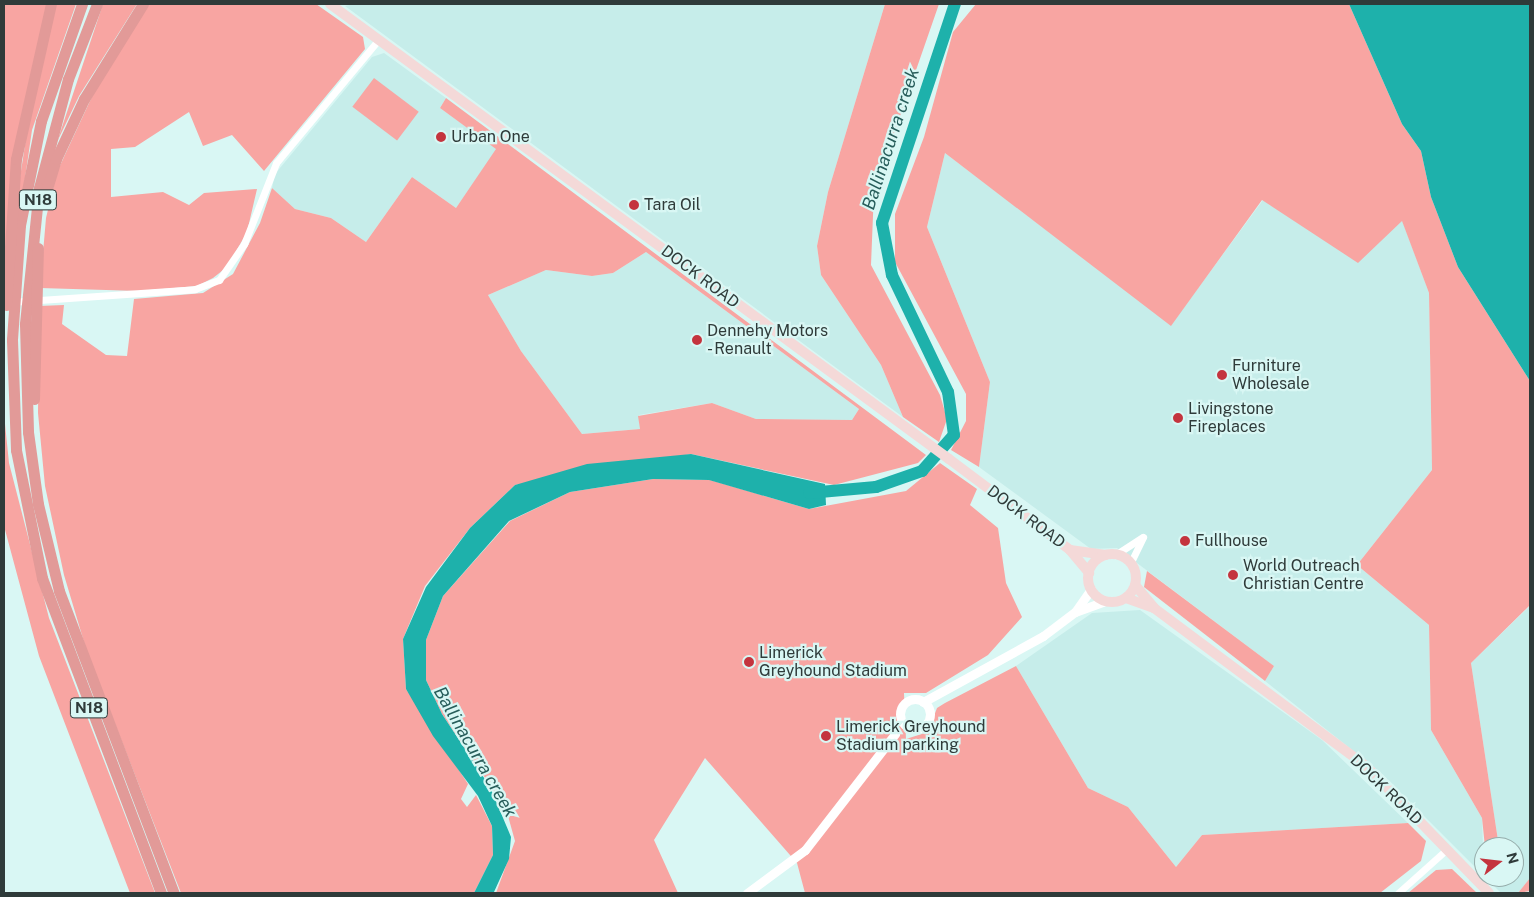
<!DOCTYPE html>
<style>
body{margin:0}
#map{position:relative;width:1534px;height:897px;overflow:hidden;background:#d9f7f4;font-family:"Public Sans",sans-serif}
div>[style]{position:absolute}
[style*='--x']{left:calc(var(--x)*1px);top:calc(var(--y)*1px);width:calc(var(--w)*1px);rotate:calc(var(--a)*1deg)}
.built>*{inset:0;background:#c6edea}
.green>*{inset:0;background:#f8a5a2;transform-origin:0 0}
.water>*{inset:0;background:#1eb1ab}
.river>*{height:12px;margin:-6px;padding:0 6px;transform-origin:6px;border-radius:6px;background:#1eb1ab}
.minor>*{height:7px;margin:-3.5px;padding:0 3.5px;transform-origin:3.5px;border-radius:3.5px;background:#fff}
.tertiary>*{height:9px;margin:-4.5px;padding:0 4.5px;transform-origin:4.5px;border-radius:4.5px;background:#fff}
.tertiary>.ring{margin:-4.5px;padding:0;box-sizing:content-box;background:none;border:9px solid #fff;border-radius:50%}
.secondary>*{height:10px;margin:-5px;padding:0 5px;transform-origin:5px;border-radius:5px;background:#f4d9d8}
.secondary>.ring{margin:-5px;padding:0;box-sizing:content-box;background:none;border:10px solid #f4d9d8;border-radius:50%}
.trunk>*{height:11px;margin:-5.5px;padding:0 5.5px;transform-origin:5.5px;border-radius:5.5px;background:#e29a98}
.dots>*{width:14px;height:14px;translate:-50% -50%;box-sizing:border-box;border:2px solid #d9f7f4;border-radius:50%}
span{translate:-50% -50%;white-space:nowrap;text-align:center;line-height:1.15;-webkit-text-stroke:4.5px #d9f7f4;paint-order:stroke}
.shield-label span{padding:1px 4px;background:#d9f7f4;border:1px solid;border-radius:4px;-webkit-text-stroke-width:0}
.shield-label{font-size:15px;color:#2f3b3a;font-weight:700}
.poi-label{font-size:16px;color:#2f3b3a}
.left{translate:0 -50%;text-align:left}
.street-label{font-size:16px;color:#2f3b3a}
.water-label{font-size:18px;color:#275d5a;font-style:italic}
.frame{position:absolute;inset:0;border:5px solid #2f3b3a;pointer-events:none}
.north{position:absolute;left:1474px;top:837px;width:50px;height:50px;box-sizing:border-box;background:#d9f7f4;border:1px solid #95acaa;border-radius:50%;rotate:74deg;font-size:14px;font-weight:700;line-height:20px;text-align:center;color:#2f3b3a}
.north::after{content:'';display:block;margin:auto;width:18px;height:22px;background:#c4343e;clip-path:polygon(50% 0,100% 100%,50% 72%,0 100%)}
</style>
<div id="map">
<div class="built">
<i style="clip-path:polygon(354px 4px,885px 4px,828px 192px,817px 246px,821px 275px,881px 365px,903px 417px,345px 6px)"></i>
<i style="clip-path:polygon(384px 53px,446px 98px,440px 108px,497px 149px,456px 208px,412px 177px,366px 242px,331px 218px,295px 209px,272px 188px,275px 174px,372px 57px)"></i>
<i style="clip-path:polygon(945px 153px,1171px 325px,1263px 200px,1358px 262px,1402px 220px,1429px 293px,1432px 470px,1357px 565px,1429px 625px,1431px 730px,1482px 818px,1484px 876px,1380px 772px,1265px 681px,1274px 666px,1117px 548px,1091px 549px,979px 467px,990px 382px,927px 227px)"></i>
<i style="clip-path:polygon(646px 252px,859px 409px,852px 420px,756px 419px,712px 403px,639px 415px,640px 429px,582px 434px,521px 351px,488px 295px,546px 270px,592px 276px,613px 273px)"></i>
<i style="clip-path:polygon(1530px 606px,1530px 878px,1518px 893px,1501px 893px,1485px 877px,1514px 877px,1514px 847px,1499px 847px,1471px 663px)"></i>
<i style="clip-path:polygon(1140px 610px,1322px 740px,1408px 823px,1202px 835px,1176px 867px,1128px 807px,1088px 788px,1016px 666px,1092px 613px)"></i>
</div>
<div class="green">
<i style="clip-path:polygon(4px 4px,47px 4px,14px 155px,4px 264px)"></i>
<i style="clip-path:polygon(56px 4px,76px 4px,32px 130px,20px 213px,15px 210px,29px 119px)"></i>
<i style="clip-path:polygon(103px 4px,137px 4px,79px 96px,57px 142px)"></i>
<i style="clip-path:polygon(149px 4px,316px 4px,363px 37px,365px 49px,264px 171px,232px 135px,203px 146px,189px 112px,135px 147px,111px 149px,111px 197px,163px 192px,189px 205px,204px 193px,257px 189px,247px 232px,227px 267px,213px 278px,197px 286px,139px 291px,40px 288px,46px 218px,57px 172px,103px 73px)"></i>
<i style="clip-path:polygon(885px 4px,939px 4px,874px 191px,871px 265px,940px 395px,947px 419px,939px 442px,903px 417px,881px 365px,821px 275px,817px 246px,828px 192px)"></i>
<i style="clip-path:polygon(976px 4px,1349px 4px,1402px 124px,1421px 151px,1431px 197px,1458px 267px,1530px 381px,1530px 605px,1471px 663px,1499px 847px,1485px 847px,1482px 818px,1431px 730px,1429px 625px,1357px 565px,1432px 470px,1429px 293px,1402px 221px,1358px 263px,1262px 200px,1171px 326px,945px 153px,927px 227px,990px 382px,979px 467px,951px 450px,966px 421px,966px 394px,895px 262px,895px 214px,924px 137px,953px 32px)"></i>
<i style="left:374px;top:78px;width:56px;height:36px;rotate:37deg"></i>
<i style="clip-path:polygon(evenodd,446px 98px,926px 455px,918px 463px,834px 485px,691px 454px,515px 485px,470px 528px,425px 586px,403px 639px,406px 689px,468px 784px,461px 799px,467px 807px,476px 795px,492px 826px,493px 855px,474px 893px,181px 893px,87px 652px,64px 575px,45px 486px,38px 413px,39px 306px,64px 305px,62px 324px,106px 355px,127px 356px,134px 299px,203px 293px,233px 274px,260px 223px,272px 188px,295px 209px,331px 218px,366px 242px,412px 177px,456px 208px,496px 149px,440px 108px,446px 98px,646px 252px,859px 409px,852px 420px,756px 419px,712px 403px,638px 416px,640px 429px,582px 434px,521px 351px,488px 295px,546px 270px,592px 276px,613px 273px,646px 252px)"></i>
<i style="clip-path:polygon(4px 414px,9px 463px,49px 618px,155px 893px,130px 893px,39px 656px,4px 526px)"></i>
<i style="clip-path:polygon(940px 463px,977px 489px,970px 505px,998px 528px,1006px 583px,1022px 617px,988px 655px,926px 693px,904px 693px,906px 739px,928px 732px,937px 708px,945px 703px,1016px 666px,1088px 788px,1128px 807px,1176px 867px,1202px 835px,1408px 823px,1426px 841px,1421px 861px,1380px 893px,805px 893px,797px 863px,705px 758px,654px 840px,678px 893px,496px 893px,515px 841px,506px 809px,442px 714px,426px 680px,426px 640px,443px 596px,510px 521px,570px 492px,653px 479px,710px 480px,809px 509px,906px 491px)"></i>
<i style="clip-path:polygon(1147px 571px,1274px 666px,1265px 681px,1144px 587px)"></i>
<i style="clip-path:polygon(1452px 869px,1477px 893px,1408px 893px,1436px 870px)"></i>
<i style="clip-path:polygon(1530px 878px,1530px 891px,1518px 893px)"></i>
</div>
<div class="water">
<i style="clip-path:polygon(1349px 4px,1530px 4px,1530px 381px,1458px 267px,1431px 197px,1421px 151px,1402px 124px)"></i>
<i style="clip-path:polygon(691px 454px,825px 484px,826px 505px,809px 509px,709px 480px,653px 479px,570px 492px,509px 521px,443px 596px,426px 640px,426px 680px,442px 714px,490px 787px,511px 837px,509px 859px,494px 892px,474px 893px,493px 855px,492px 826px,478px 796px,433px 736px,406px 689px,403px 639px,426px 587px,470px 528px,515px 485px,587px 464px)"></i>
</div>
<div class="river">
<i style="--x:809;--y:493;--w:67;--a:-5.1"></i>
<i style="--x:876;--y:487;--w:49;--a:-19.2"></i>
<i style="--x:922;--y:471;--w:48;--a:-48.4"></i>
<i style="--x:954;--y:435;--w:43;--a:-97.9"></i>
<i style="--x:948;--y:392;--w:130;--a:-115.6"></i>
<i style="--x:892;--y:275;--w:53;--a:-100.9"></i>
<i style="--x:882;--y:223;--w:231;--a:-71.6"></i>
</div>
<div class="minor">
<i style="--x:11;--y:302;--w:184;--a:-4"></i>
<i style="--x:195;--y:289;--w:26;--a:-21"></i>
<i style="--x:219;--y:280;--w:44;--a:-55.2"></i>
<i style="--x:244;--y:244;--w:87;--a:-68.4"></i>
<i style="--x:276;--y:163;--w:160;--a:-50.3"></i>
<i style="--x:1115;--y:555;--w:33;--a:-33"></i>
<i style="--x:1130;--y:564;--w:30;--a:-64"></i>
<i style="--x:1398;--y:893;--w:64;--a:-41.9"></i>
</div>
<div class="tertiary">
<i style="--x:1075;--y:612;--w:33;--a:-20"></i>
<i class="ring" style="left:900px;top:699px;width:21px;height:21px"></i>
<i style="--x:923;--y:702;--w:137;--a:-28.8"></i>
<i style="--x:1043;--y:636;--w:40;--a:-37"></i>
<i style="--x:1075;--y:612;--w:28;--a:-55"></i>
<i style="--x:747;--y:893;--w:72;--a:-36.6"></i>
<i style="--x:805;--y:850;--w:147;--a:-52.2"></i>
</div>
<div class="secondary">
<i style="--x:330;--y:4;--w:768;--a:36.32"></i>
<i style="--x:949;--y:459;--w:151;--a:36.9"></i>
<i style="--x:1070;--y:550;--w:30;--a:50"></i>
<i style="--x:1070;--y:550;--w:36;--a:8"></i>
<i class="ring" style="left:1088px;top:554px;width:38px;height:38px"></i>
<i style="--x:1135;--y:585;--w:30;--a:50"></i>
<i style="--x:1154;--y:608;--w:266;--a:36.7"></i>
<i style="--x:1367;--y:767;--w:175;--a:45.9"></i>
<i style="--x:1126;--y:598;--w:29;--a:20"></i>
</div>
<div class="trunk">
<i style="--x:82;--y:4;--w:124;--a:109.3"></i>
<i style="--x:41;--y:121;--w:106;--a:101.4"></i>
<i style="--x:20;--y:225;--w:115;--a:94"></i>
<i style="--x:12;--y:340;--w:110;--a:87.9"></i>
<i style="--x:16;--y:450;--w:131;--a:78.5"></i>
<i style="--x:42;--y:578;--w:337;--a:69.3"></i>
<i style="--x:97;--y:4;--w:80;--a:111.1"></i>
<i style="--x:68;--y:79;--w:113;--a:104.9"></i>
<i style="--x:39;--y:188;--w:137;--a:95.9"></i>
<i style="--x:25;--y:324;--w:108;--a:88.4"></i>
<i style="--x:28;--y:432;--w:73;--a:82.1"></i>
<i style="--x:38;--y:504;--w:89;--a:76.4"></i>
<i style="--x:59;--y:591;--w:323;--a:69.2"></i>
<i style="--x:44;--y:199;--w:42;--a:-73.3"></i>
<i style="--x:56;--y:159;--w:66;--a:-65"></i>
<i style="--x:84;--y:99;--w:112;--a:-58.2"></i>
<i style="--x:6;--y:305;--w:146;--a:-86.1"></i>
<i style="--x:16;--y:159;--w:159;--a:-77.3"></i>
<i style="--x:34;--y:399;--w:151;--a:-88.5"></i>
</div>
<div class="dots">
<i style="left:441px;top:137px;background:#c4343e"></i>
<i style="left:634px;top:205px;background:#c4343e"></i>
<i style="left:697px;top:340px;background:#c4343e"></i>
<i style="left:1222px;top:375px;background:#c4343e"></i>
<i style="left:1178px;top:418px;background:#c4343e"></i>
<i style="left:1185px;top:541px;background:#c4343e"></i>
<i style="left:1233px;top:575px;background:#c4343e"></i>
<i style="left:749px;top:662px;background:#c4343e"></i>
<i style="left:826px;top:736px;background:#c4343e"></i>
</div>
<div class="shield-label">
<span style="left:38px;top:200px">N18</span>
<span style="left:89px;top:708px">N18</span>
</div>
<div class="poi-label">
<span class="left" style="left:451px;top:137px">Urban One</span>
<span class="left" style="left:644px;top:205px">Tara Oil</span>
<span class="left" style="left:707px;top:340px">Dennehy Motors<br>- Renault</span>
<span class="left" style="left:1232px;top:375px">Furniture<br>Wholesale</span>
<span class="left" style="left:1188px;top:418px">Livingstone<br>Fireplaces</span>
<span class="left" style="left:1195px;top:541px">Fullhouse</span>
<span class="left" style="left:1243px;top:575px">World Outreach<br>Christian Centre</span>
<span class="left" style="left:759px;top:662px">Limerick<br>Greyhound Stadium</span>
<span class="left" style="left:836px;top:736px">Limerick Greyhound<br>Stadium parking</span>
</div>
<div class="street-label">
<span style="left:700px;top:277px;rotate:37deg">DOCK ROAD</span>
<span style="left:1026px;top:517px;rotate:37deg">DOCK ROAD</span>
<span style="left:1386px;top:790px;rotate:44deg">DOCK ROAD</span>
</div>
<div class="water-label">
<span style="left:891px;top:139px;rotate:-72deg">Ballinacurra creek</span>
<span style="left:475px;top:752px;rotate:60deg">Ballinacurra creek</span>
</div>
<div class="frame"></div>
<div class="north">N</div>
</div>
